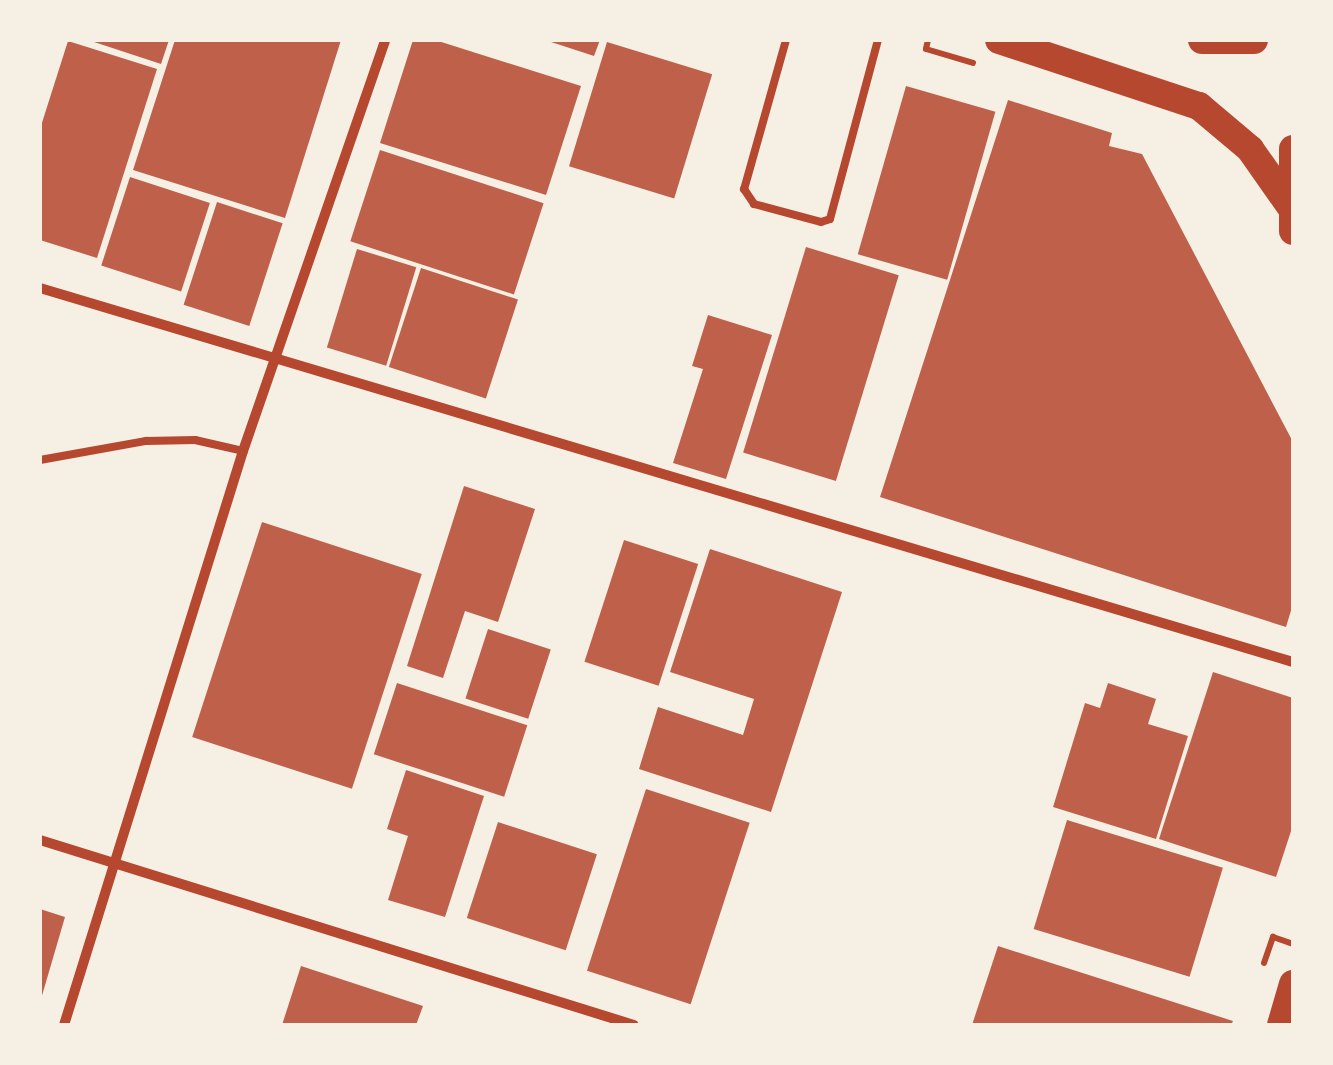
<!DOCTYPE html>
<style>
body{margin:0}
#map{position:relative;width:1333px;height:1065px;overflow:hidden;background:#f6efe4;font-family:Arial,sans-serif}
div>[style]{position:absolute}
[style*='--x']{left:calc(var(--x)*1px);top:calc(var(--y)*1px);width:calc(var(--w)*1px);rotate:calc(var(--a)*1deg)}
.building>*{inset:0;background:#bf614a;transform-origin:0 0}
.path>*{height:6px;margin:-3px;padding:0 3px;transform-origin:3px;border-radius:3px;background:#b5482f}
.service>*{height:8px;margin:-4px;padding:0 4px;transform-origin:4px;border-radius:4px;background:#b5482f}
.minor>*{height:10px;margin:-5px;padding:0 5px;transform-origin:5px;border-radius:5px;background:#b5482f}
.trunk>*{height:28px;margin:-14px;padding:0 14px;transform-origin:14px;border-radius:14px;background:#b5482f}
span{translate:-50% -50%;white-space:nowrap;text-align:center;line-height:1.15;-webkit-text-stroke:10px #f6efe4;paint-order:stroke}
.frame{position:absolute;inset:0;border:42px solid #f6efe4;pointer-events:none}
</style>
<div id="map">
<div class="building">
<i style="clip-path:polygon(88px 40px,169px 40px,161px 64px)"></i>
<i style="clip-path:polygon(175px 40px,341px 40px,285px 218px,133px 170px)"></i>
<i style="clip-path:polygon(413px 40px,435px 40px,581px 86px,546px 195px,380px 143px)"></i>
<i style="clip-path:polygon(545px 40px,600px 40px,594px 56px)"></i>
<i style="clip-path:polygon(68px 41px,157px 69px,97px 258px,40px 240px,40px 129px)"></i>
<i style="left:607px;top:42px;width:110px;height:130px;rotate:17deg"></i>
<i style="left:906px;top:86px;width:93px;height:175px;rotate:16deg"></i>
<i style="clip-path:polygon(1008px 100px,1112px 133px,1109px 146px,1142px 154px,1293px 442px,1293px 604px,1286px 627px,880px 497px)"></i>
<i style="left:380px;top:150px;width:172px;height:96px;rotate:18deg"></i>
<i style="left:130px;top:177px;width:84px;height:93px;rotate:18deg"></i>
<i style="left:217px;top:202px;width:69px;height:108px;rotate:18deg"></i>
<i style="left:806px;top:247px;width:97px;height:215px;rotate:17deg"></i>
<i style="left:357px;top:249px;width:62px;height:103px;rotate:17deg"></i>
<i style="left:421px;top:268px;width:102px;height:104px;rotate:18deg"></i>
<i style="clip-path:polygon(708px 315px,772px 335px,726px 479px,673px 463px,703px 369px,692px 366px)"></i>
<i style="clip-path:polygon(464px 486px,535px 509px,498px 622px,465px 611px,443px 678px,407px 666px)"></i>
<i style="left:262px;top:522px;width:168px;height:226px;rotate:18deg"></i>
<i style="left:624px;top:540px;width:78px;height:128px;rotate:18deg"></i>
<i style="clip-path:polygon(710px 549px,842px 592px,771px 812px,639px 769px,658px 707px,743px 735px,754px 699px,670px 672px)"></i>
<i style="left:488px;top:629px;width:66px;height:73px;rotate:18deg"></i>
<i style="clip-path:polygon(1213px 672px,1293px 698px,1293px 825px,1276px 877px,1159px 839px)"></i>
<i style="left:397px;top:683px;width:137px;height:75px;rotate:18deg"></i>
<i style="clip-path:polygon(1108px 683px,1156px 699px,1148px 724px,1188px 736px,1156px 839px,1053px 807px,1085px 703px,1100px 708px)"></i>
<i style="clip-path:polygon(406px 770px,484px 796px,445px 917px,388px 900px,408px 836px,387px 829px)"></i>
<i style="left:646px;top:789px;width:109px;height:191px;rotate:18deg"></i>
<i style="left:1067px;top:820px;width:163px;height:114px;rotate:17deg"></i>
<i style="left:498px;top:822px;width:104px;height:101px;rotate:18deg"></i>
<i style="clip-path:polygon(40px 909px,65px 917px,41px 999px,40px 999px)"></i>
<i style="clip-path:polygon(998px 946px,1233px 1021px,1231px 1025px,972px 1025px)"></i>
<i style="clip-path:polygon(301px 966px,423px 1006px,416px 1025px,282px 1025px)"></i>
</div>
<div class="path">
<i style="--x:928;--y:40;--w:9;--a:103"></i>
<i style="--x:926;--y:49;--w:49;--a:16.6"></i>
<i style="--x:1264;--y:963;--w:28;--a:-71"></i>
<i style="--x:1273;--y:937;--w:21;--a:19"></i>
</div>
<div class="service">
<i style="--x:786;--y:40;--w:155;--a:105.7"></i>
<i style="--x:744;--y:189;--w:18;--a:56"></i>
<i style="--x:754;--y:204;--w:69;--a:15"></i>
<i style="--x:821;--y:222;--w:9;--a:-18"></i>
<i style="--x:830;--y:219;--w:185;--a:-75"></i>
<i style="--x:40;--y:460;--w:108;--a:-10.2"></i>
<i style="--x:146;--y:441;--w:49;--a:-1.2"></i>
<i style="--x:195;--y:440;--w:49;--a:12.9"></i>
</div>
<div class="minor">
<i style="--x:40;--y:288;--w:1308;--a:16.62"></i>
<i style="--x:40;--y:840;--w:622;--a:17.3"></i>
<i style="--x:64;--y:1025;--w:601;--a:-72.68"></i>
<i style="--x:243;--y:451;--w:435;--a:-70.9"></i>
</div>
<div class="trunk">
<i style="--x:999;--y:40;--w:211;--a:18.3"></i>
<i style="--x:1199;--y:106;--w:67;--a:40.1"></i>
<i style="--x:1250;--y:149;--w:70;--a:54.9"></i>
<i style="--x:1202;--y:40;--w:52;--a:0"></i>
<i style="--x:1293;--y:149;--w:82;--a:90"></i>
<i style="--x:1281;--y:1025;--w:43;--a:-73.7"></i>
</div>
<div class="frame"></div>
</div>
